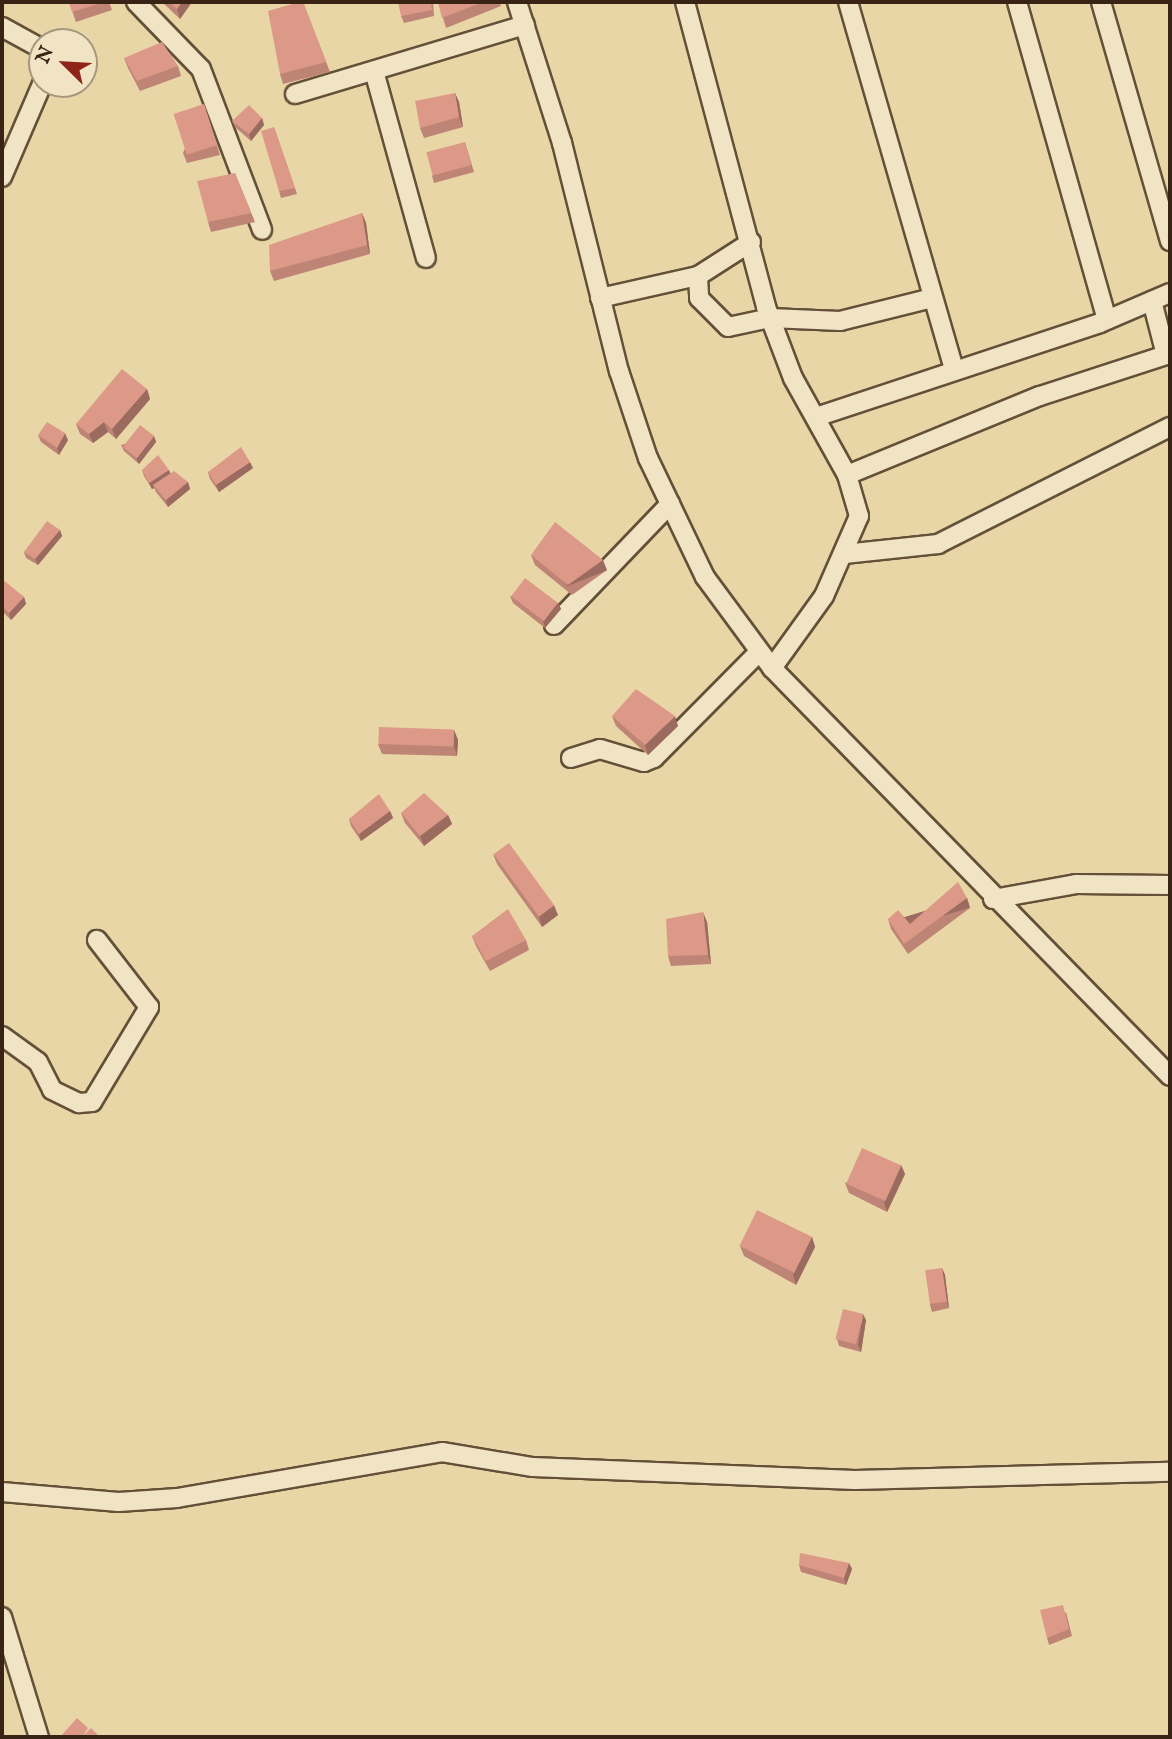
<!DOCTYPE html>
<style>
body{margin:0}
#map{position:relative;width:1172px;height:1739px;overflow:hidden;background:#e9d6a6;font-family:"IM FELL English",serif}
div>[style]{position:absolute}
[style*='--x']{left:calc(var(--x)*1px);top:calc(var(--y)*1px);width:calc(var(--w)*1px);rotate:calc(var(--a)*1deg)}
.roads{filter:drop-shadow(2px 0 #645038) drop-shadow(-2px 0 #645038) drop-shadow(0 2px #645038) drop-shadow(0 -2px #645038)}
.street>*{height:18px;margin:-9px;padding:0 9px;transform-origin:9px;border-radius:9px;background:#f1e4c5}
.wall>*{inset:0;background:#be8475}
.shaded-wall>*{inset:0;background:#9b6b5f;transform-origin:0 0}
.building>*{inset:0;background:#d98;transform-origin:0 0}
span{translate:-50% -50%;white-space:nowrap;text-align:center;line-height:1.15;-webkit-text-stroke:7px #f1e4c5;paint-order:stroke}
.frame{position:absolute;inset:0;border:4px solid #382314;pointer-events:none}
.north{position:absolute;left:28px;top:28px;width:70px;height:70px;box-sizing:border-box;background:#f1e4c5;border:2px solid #a7977e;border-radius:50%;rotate:294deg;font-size:19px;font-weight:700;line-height:28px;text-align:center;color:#382314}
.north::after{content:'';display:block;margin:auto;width:24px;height:32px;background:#8f2418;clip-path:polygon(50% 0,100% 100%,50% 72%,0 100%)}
</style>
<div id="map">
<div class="roads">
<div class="street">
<i style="--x:136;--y:2;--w:93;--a:45.9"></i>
<i style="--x:201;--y:69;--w:172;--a:69.2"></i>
<i style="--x:517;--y:2;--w:148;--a:72.3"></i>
<i style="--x:562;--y:143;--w:235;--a:76"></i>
<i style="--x:619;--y:371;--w:92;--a:71.6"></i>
<i style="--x:648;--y:458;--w:132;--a:64.4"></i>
<i style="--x:705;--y:577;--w:113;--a:53.6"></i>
<i style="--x:772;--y:668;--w:570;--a:45.71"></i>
<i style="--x:685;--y:2;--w:316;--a:75.1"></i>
<i style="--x:766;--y:307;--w:76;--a:69.2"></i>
<i style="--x:793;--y:378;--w:111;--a:60.9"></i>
<i style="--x:847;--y:475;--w:43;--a:73.7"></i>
<i style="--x:859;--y:516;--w:87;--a:113.6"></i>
<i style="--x:824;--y:596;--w:89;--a:125.8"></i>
<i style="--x:848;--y:2;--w:383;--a:73.9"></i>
<i style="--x:1017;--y:2;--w:330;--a:74.2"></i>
<i style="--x:1101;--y:2;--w:249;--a:73.9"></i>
<i style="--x:2;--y:27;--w:46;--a:28.8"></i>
<i style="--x:374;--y:71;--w:194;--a:74.5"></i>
<i style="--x:295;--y:94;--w:240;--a:-16.7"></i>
<i style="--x:2;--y:177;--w:101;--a:-66.7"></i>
<i style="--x:698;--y:276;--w:22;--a:87"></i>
<i style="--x:699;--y:298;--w:41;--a:45"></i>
<i style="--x:728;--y:327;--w:43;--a:-12.1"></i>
<i style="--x:770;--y:318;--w:70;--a:2.5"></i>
<i style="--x:840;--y:321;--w:95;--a:-14"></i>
<i style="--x:600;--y:298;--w:100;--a:-12.7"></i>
<i style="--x:698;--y:276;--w:63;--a:-32.7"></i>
<i style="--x:816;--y:417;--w:299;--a:-18.3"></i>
<i style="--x:1100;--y:323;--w:76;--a:-23.2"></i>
<i style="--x:847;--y:475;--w:209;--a:-22.3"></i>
<i style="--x:1040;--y:396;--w:133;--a:-18"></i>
<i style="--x:1166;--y:355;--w:56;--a:-104.5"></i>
<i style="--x:844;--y:554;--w:95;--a:-6.1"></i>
<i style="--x:938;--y:544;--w:260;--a:-26.8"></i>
<i style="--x:554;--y:625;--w:168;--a:-46.2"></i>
<i style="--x:571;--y:758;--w:30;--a:-17"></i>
<i style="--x:600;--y:749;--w:46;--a:16.5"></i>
<i style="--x:644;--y:762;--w:11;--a:-22"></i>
<i style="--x:654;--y:758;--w:148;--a:-45.3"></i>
<i style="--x:993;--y:899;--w:84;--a:-10.2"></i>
<i style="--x:1076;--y:884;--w:94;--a:0.6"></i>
<i style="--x:2;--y:1036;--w:44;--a:35.8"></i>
<i style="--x:38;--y:1062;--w:31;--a:63"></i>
<i style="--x:52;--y:1090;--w:30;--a:26"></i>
<i style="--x:79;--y:1103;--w:13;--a:-4"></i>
<i style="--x:92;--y:1102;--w:111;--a:-59"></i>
<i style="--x:149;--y:1007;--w:85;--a:-127.8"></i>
<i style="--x:2;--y:1492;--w:117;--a:4.9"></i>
<i style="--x:119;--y:1502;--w:58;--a:-3.9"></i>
<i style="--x:177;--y:1498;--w:269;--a:-9.8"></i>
<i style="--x:442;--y:1452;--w:92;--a:9.4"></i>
<i style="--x:533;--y:1467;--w:322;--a:2.3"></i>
<i style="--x:855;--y:1480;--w:315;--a:-1.5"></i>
<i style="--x:2;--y:1617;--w:126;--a:72.9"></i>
</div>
</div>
<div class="wall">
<i style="clip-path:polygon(69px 2px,109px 2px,112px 10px,76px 22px)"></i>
<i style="clip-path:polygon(162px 2px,192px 2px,180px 19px)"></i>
<i style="clip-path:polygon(303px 2px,330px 72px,283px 84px,280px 74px)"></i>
<i style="clip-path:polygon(433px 2px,434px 16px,404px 23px,401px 16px)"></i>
<i style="clip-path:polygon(438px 2px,500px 2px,501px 6px,446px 28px)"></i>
<i style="clip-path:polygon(124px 58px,178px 66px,181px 76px,140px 91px,128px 68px)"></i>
<i style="clip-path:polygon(455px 93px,459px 102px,463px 127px,424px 138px,420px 128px)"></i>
<i style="clip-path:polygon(204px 104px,220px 155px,187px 163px,183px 153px)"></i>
<i style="clip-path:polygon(262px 118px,264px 125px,251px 141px,235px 127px,232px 121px)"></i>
<i style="clip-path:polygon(274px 127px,297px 194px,281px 198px,279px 191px)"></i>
<i style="clip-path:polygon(465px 142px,474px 172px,434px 183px,432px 176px)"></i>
<i style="clip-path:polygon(235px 173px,255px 222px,211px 232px,208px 222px)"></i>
<i style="clip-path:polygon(362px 213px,366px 223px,370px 254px,274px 281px,270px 271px)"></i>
<i style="clip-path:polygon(147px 389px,150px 399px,116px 439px,108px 432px,93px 443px,80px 434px,76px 424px)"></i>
<i style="clip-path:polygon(38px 435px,68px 440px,59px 455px,41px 442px)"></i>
<i style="clip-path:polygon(154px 436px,156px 442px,139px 464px,124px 451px,121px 445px)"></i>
<i style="clip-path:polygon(253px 468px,219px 492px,210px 479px,208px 472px)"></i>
<i style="clip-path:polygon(142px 470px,169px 470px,170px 473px,188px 482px,190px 489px,168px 507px,156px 492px,154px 488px,152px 489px,144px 476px)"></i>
<i style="clip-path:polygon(60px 530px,62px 536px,38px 565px,26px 558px,24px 552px)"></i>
<i style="clip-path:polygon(531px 555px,607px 570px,572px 595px,535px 565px)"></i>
<i style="clip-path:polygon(2px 580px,24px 597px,26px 604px,11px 620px,2px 611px)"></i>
<i style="clip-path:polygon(510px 596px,558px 603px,561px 609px,545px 628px,513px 603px)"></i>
<i style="clip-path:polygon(612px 716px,678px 726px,648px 755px,616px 726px)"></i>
<i style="clip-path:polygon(454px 730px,458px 740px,457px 756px,382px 754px,378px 744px)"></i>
<i style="clip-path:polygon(390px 811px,393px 818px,361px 841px,351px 826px,349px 819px)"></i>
<i style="clip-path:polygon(401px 813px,448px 815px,452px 824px,424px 846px,405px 823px)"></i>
<i style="clip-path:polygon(493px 854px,558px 915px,542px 927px,497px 864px)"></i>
<i style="clip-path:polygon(967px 898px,970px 908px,908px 954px,891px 929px,888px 919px,910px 924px)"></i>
<i style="clip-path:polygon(707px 922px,711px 964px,671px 966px,668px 956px)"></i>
<i style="clip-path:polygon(472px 936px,526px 940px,529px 950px,490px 971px,476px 946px)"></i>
<i style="clip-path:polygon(901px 1165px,905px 1174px,887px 1212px,849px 1193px,845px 1183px)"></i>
<i style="clip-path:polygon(812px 1237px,815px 1247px,796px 1285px,744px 1256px,740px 1246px)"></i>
<i style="clip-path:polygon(942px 1268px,945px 1275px,949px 1308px,932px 1312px,930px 1305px)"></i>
<i style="clip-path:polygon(866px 1320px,861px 1352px,839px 1346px,837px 1339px)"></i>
<i style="clip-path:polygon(849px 1563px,852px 1569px,846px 1585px,801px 1572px,799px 1565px)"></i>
<i style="clip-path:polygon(1066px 1612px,1072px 1636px,1049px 1645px,1047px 1638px)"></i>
</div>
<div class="shaded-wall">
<i style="clip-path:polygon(182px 2px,192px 2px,180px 19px,177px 9px)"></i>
<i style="clip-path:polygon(455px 93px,459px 102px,463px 127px,459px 117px)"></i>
<i style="clip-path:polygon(262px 118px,264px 125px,251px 141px,249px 134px)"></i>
<i style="clip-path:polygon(362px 213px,366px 223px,370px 254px,367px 245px)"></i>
<i style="clip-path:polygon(147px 389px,150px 399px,116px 439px,112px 429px)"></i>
<i style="clip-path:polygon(104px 422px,108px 432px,93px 443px,89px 434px)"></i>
<i style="clip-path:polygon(65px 433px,68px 440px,59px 455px,57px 448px)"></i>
<i style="clip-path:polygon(154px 436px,156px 442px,139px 464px,136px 458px)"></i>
<i style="clip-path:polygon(250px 462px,253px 468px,219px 492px,216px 485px)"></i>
<i style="clip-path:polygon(169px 470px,171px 476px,153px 485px,154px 488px,152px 489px,149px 483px)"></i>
<i style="clip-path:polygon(188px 482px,190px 489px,168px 507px,166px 500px)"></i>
<i style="clip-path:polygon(60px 530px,62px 536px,38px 565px,35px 559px)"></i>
<i style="left:603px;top:560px;width:11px;height:43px;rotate:68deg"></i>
<i style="clip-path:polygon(24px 597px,26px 604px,11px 620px,9px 613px)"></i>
<i style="clip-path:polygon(558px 603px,561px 609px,545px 628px,543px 621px)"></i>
<i style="clip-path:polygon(675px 716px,678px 726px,648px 755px,645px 745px)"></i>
<i style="clip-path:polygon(454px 730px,458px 740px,457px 756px,454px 746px)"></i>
<i style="clip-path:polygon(390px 811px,393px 818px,361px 841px,359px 834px)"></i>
<i style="clip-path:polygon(448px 815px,452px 824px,424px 846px,420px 836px)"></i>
<i style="left:967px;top:898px;width:10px;height:78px;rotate:73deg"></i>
<i style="clip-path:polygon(554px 905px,558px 915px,542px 927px,539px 917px)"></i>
<i style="clip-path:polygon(703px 912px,707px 922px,711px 964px,708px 955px)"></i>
<i style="clip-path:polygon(901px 1165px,905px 1174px,887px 1212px,884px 1202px)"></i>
<i style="clip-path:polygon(812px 1237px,815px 1247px,796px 1285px,793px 1275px)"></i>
<i style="clip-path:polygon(942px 1268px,945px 1275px,949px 1308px,947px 1302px)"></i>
<i style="clip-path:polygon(863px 1314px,866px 1320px,861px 1352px,858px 1345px)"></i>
<i style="clip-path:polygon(849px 1563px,852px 1569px,846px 1585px,844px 1578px)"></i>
</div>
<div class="building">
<i style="clip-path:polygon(69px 2px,105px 2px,72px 12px)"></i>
<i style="clip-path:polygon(169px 2px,182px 2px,177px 9px)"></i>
<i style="clip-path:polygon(299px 2px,303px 2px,326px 62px,280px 74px,268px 11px)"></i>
<i style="clip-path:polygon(398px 2px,431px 2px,432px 10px,401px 16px)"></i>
<i style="clip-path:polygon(438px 2px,483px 2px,442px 18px)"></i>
<i style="clip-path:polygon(162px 42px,178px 66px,137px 81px,124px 58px)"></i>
<i style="clip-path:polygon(455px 93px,459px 117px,420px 128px,415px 101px)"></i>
<i style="left:204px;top:104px;width:43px;height:32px;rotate:72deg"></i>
<i style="clip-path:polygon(249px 105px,262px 118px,249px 134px,232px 121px)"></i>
<i style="clip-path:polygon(274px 127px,295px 188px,279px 191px,261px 131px)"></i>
<i style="left:465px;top:142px;width:24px;height:40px;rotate:75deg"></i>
<i style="clip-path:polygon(235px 173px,251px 213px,208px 222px,197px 181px)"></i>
<i style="clip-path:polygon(362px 213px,367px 245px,270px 271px,269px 245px)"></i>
<i style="clip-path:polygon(122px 369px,147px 389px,112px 429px,104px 422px,89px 434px,76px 424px)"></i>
<i style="clip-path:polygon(47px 422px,65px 433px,57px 448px,38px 435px)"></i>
<i style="left:140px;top:425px;width:18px;height:28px;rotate:38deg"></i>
<i style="clip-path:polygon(241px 447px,250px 462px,216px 485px,208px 472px)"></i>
<i style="clip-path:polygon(158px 455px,169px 470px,149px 483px,142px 470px)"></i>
<i style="clip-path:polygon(174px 471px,188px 482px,166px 500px,153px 485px)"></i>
<i style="clip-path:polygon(47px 521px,60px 530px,35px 559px,24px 552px)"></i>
<i style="clip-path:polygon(555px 522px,603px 560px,568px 585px,531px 555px)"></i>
<i style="left:525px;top:578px;width:41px;height:23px;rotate:37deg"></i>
<i style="clip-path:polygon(2px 579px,24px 597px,9px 613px,2px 606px)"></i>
<i style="clip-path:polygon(636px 689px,675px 716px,645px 745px,612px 716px)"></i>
<i style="left:379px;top:727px;width:75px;height:17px;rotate:2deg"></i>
<i style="clip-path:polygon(424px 793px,448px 815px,420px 836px,401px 813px)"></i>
<i style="clip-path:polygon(379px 794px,390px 811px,359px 834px,349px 819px)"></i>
<i style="clip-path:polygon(1170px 822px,1170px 844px,1168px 844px)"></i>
<i style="left:509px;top:843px;width:77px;height:19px;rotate:54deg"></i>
<i style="clip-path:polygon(958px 882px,967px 898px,904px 944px,888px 919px,898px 910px,910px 924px)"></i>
<i style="clip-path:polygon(508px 909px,526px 940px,486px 961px,472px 936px)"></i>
<i style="clip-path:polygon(703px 912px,708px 955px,668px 956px,666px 919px)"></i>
<i style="left:862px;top:1148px;width:43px;height:39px;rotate:24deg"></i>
<i style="left:757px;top:1210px;width:61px;height:40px;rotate:26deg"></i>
<i style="left:942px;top:1268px;width:34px;height:17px;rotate:82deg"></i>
<i style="left:843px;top:1309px;width:21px;height:31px;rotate:14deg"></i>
<i style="clip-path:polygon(800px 1553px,849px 1563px,844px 1578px,799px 1565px)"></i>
<i style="clip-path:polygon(1063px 1605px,1069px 1629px,1047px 1638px,1040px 1610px)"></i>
<i style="clip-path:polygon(77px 1718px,88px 1728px,83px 1736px,91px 1728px,100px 1737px,60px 1737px)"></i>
</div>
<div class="frame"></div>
<div class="north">N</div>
</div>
